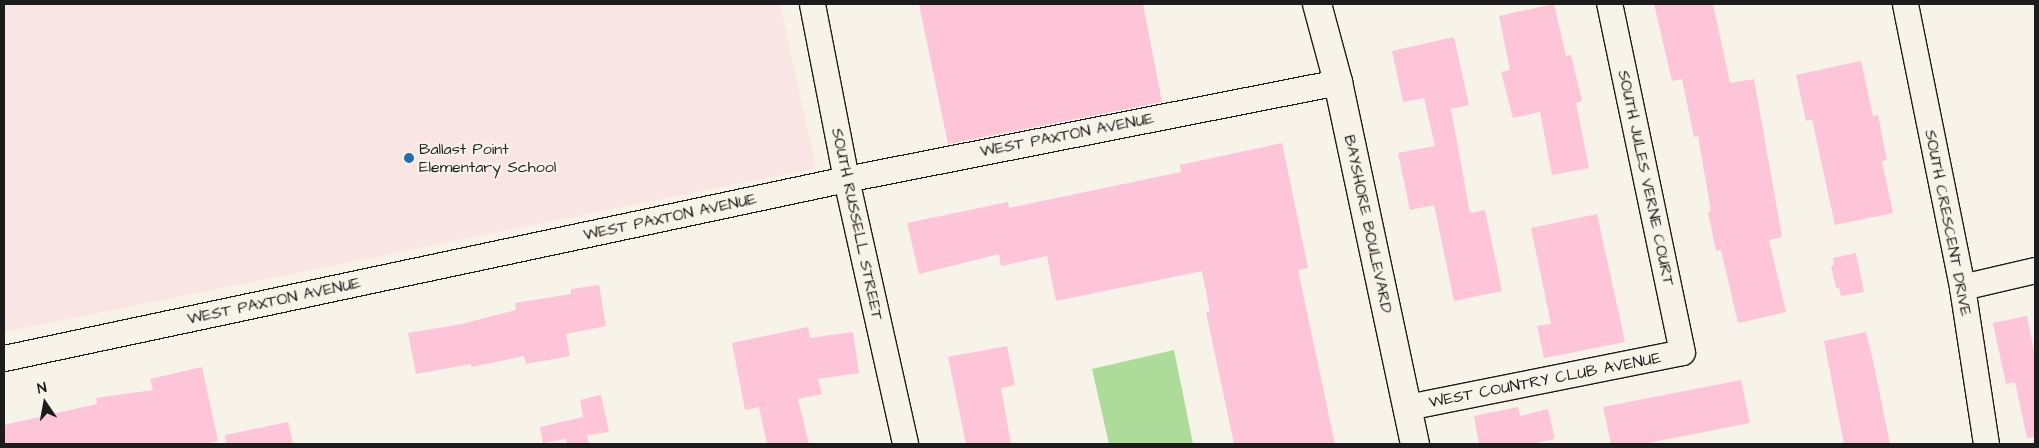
<!DOCTYPE html>
<style>
body{margin:0}
#map{position:relative;width:2039px;height:448px;overflow:hidden;background:#f7f3e8;font-family:"Architects Daughter",sans-serif}
div>[style]{position:absolute}
[style*='--x']{left:calc(var(--x)*1px);top:calc(var(--y)*1px);width:calc(var(--w)*1px);rotate:calc(var(--a)*1deg)}
.built>*{inset:0;background:#f9e5e3}
.green>*{inset:0;background:#acdb9a}
.building>*{inset:0;background:#fec4d8}
.roads{filter:drop-shadow(1px 0 #1c1c1c) drop-shadow(-1px 0 #1c1c1c) drop-shadow(0 1px #1c1c1c) drop-shadow(0 -1px #1c1c1c)}
.minor>*{height:25px;margin:-12.5px;padding:0 12.5px;transform-origin:12.5px;border-radius:12.5px;background:#f7f3e8}
.tertiary>*{height:28px;margin:-14px;padding:0 14px;transform-origin:14px;border-radius:14px;background:#f7f3e8}
.dots>*{width:14px;height:14px;translate:-50% -50%;box-sizing:border-box;border:2px solid #f7f3e8;border-radius:50%}
span{translate:-50% -50%;white-space:nowrap;text-align:center;line-height:1.15;-webkit-text-stroke:4px #f7f3e8;paint-order:stroke}
.street-label{font-size:16px;color:#1c1c1c}
.poi-label{font-size:16px;color:#1c1c1c}
.left{translate:0 -50%;text-align:left}
.frame{position:absolute;inset:0;border:5px solid #1c1c1c;pointer-events:none}
.north{position:absolute;left:20px;top:378px;width:50px;height:50px;-webkit-text-stroke:4px #f7f3e8;paint-order:stroke;rotate:348deg;font-size:14px;font-weight:700;line-height:20px;text-align:center;color:#1c1c1c}
.north::after{content:'';display:block;margin:auto;width:18px;height:22px;background:#1c1c1c;clip-path:polygon(50% 0,100% 100%,50% 72%,0 100%)}
</style>
<div id="map">
<div class="built">
<i style="clip-path:polygon(4px 4px,780px 4px,816px 168px,4px 332px)"></i>
</div>
<div class="green">
<i style="clip-path:polygon(1174px 350px,1193px 444px,1109px 444px,1092px 369px)"></i>
</div>
<div class="building">
<i style="clip-path:polygon(919px 4px,1143px 4px,1162px 102px,948px 144px)"></i>
<i style="clip-path:polygon(1554px 4px,1566px 56px,1571px 55px,1582px 101px,1576px 103px,1589px 168px,1552px 175px,1540px 112px,1513px 118px,1501px 72px,1510px 70px,1499px 16px)"></i>
<i style="clip-path:polygon(1654px 4px,1713px 4px,1730px 83px,1754px 79px,1782px 237px,1769px 240px,1786px 312px,1738px 323px,1721px 250px,1716px 251px,1708px 212px,1711px 211px,1698px 136px,1694px 137px,1682px 79px,1672px 81px)"></i>
<i style="clip-path:polygon(1454px 37px,1469px 105px,1451px 109px,1470px 213px,1485px 210px,1502px 291px,1454px 301px,1434px 205px,1410px 210px,1398px 153px,1435px 146px,1424px 98px,1403px 102px,1392px 51px)"></i>
<i style="clip-path:polygon(1861px 61px,1873px 116px,1878px 115px,1887px 160px,1882px 161px,1893px 213px,1835px 225px,1812px 119px,1806px 121px,1796px 75px)"></i>
<i style="clip-path:polygon(1282px 143px,1308px 268px,1298px 270px,1335px 444px,1234px 444px,1206px 312px,1210px 312px,1202px 271px,1056px 301px,1047px 256px,1001px 266px,999px 254px,919px 274px,907px 223px,1008px 202px,1009px 208px,1181px 172px,1180px 165px)"></i>
<i style="clip-path:polygon(1597px 214px,1625px 342px,1544px 358px,1537px 326px,1551px 324px,1531px 228px)"></i>
<i style="clip-path:polygon(1856px 253px,1864px 292px,1841px 296px,1839px 288px,1836px 288px,1831px 266px,1834px 265px,1833px 258px)"></i>
<i style="clip-path:polygon(599px 285px,606px 326px,566px 334px,570px 356px,526px 364px,524px 356px,471px 367px,471px 364px,416px 374px,408px 333px,462px 324px,516px 310px,515px 303px,571px 294px,571px 289px)"></i>
<i style="clip-path:polygon(2027px 316px,2035px 356px,2035px 437px,2027px 438px,2015px 382px,2006px 384px,1993px 323px)"></i>
<i style="clip-path:polygon(808px 327px,810px 338px,853px 332px,859px 373px,818px 379px,822px 394px,798px 399px,809px 444px,767px 444px,759px 407px,745px 410px,732px 343px)"></i>
<i style="clip-path:polygon(1866px 332px,1872px 356px,1890px 444px,1844px 444px,1824px 341px)"></i>
<i style="clip-path:polygon(1007px 346px,1015px 385px,1001px 388px,1011px 444px,966px 444px,948px 357px)"></i>
<i style="clip-path:polygon(202px 367px,218px 441px,205px 444px,4px 444px,4px 425px,97px 404px,96px 398px,153px 390px,150px 379px)"></i>
<i style="clip-path:polygon(1741px 380px,1750px 423px,1643px 444px,1611px 444px,1603px 407px)"></i>
<i style="clip-path:polygon(601px 395px,609px 432px,587px 435px,589px 444px,567px 444px,566px 439px,543px 443px,540px 427px,583px 417px,580px 400px)"></i>
<i style="clip-path:polygon(1518px 407px,1520px 416px,1548px 409px,1555px 439px,1532px 444px,1479px 444px,1474px 416px)"></i>
<i style="clip-path:polygon(288px 422px,293px 444px,226px 444px,225px 435px)"></i>
</div>
<div class="roads">
<div class="minor">
<i style="--x:812;--y:4;--w:178;--a:79"></i>
<i style="--x:846;--y:179;--w:271;--a:77.4"></i>
<i style="--x:1905;--y:4;--w:289;--a:78.6"></i>
<i style="--x:1962;--y:287;--w:159;--a:81.3"></i>
<i style="--x:1962;--y:287;--w:75;--a:-13.1"></i>
<i style="--x:4;--y:358;--w:861;--a:-12"></i>
<i style="--x:846;--y:179;--w:501;--a:-11.15"></i>
<i style="--x:1407;--y:407;--w:280;--a:-11.3"></i>
<i style="--x:1682;--y:352;--w:356;--a:-101.8"></i>
</div>
<div class="tertiary">
<i style="--x:1317;--y:4;--w:81;--a:74.9"></i>
<i style="--x:1338;--y:82;--w:370;--a:78"></i>
</div>
</div>
<div class="dots">
<i style="left:409px;top:158px;background:#1f6fb2"></i>
</div>
<div class="street-label">
<span style="left:1067px;top:135px;rotate:-11deg">WEST PAXTON AVENUE</span>
<span style="left:1646px;top:178px;rotate:78deg">SOUTH JULES VERNE COURT</span>
<span style="left:670px;top:217px;rotate:-12deg">WEST PAXTON AVENUE</span>
<span style="left:1948px;top:223px;rotate:79deg">SOUTH CRESCENT DRIVE</span>
<span style="left:857px;top:224px;rotate:78deg">SOUTH RUSSELL STREET</span>
<span style="left:1368px;top:224px;rotate:78deg">BAYSHORE BOULEVARD</span>
<span style="left:274px;top:301px;rotate:-12deg">WEST PAXTON AVENUE</span>
<span style="left:1545px;top:380px;rotate:-11deg">WEST COUNTRY CLUB AVENUE</span>
</div>
<div class="poi-label">
<span class="left" style="left:419px;top:158px">Ballast Point<br>Elementary School</span>
</div>
<div class="frame"></div>
<div class="north">N</div>
</div>
